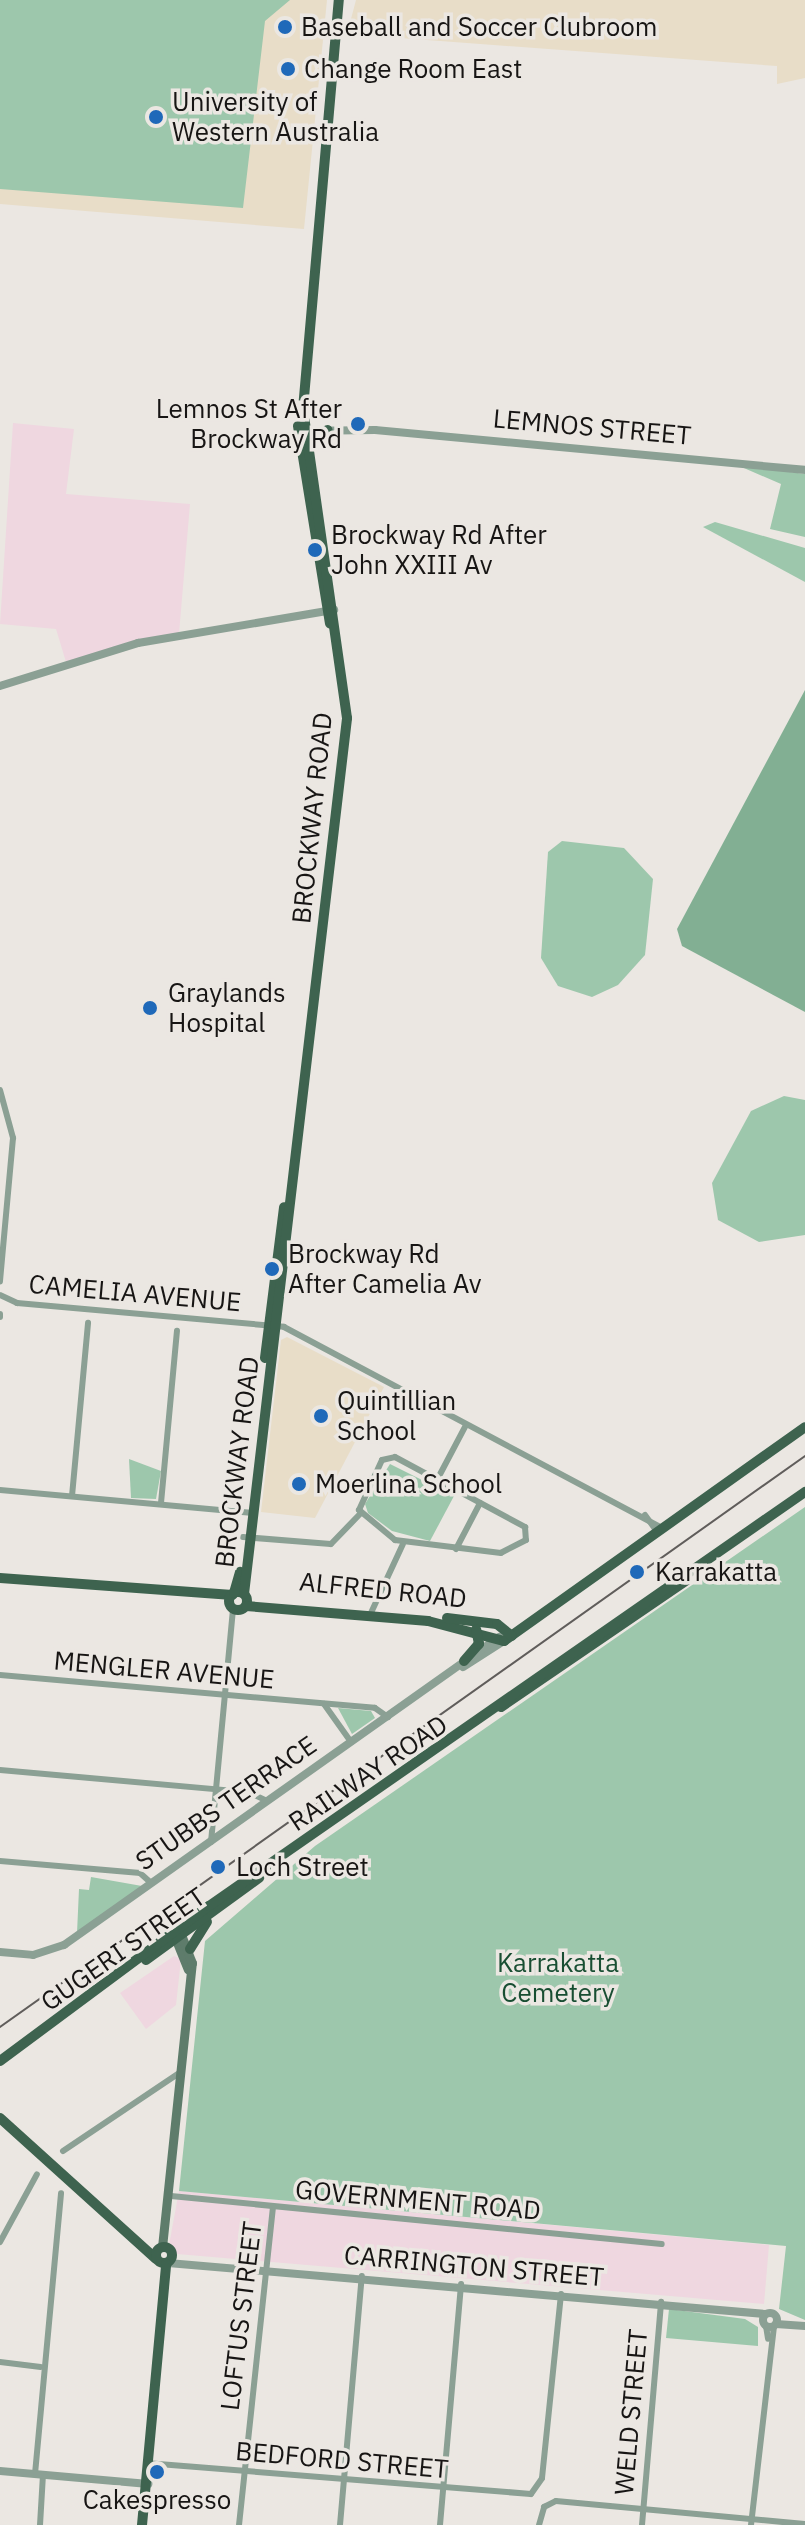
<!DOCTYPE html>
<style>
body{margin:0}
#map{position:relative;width:805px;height:2525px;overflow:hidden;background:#ebe7e2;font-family:"IBM Plex Sans",sans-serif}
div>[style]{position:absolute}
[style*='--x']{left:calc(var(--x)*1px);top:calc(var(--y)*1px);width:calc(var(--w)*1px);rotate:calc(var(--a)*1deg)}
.commercial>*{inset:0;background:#efd7e0}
.education>*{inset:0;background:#e8ddc8}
.green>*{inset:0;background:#9dc7ac}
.forest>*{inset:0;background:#82af93}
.minor>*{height:6px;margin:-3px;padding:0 3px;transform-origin:3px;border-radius:3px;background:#8ba094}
.tertiary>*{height:8px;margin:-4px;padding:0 4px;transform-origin:4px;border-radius:4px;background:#8ba094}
.tertiary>.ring{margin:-4px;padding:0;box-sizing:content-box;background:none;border:8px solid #8ba094;border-radius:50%}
.secondary>*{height:9px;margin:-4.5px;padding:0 4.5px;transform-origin:4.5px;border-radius:4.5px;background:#5e7c6b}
.primary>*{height:10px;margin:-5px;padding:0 5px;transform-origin:5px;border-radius:5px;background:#3e634f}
.primary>.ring{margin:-5px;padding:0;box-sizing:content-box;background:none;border:10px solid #3e634f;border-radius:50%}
.rail>*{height:2px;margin:-1px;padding:0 1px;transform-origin:1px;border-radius:1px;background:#605d5b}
.dots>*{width:22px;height:22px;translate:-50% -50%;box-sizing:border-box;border:4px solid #ebe7e2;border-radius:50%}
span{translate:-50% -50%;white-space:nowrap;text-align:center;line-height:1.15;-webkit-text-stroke:7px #ebe7e2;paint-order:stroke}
.poi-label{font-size:26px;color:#171514}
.left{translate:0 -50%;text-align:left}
.right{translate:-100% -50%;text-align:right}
.street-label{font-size:26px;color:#171514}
.park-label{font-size:26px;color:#184e32}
</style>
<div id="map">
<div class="commercial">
<i style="clip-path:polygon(13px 423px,74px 429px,66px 494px,190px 504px,179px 634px,66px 662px,56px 629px,0 624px)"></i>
<i style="clip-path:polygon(174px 1956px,181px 1959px,176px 2005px,146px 2029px,120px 1993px)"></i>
<i style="clip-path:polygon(179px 2191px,769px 2245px,764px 2304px,177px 2254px,169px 2245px)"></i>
</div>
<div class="education">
<i style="clip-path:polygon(0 0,327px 0,304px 229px,0 204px)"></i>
<i style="clip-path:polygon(356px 0,805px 0,805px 78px,777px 84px,777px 66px,347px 34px)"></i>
<i style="clip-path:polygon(287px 1337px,384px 1387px,315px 1518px,261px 1512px,281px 1340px)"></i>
</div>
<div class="green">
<i style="clip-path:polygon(0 0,290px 0,265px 21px,243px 208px,0 189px)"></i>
<i style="clip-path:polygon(737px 465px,805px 474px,805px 537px,770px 529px,781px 484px)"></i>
<i style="clip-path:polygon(715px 522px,805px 548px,805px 582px,703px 527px)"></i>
<i style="clip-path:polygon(562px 841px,624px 848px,653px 879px,645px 955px,618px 985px,592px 997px,558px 986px,541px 958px,548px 852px)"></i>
<i style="clip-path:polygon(784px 1096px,805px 1100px,805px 1235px,759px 1242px,718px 1220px,712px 1183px,751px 1111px)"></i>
<i style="clip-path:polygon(129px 1459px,161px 1471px,156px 1499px,131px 1498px)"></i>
<i style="clip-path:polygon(390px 1464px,454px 1496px,430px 1541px,392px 1531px,368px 1513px,365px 1504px)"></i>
<i style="clip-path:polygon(805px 1507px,805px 2320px,779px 2309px,786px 2246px,179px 2191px,205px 1941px,315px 1846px)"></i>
<i style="clip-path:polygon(338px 1708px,371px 1711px,375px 1718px,352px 1734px)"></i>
<i style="clip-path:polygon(91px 1877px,142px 1886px,77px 1933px,79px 1889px,89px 1890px)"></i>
<i style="clip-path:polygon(669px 2309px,745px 2319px,758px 2327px,758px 2346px,666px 2338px)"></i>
</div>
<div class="forest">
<i style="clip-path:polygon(805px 690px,805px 1012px,682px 946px,677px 929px)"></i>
</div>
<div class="minor">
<i style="--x:0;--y:1090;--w:50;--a:74.8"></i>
<i style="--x:13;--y:1138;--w:144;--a:95.2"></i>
<i style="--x:0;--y:1295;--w:19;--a:25"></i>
<i style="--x:17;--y:1303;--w:268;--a:5.1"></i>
<i style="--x:284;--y:1327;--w:426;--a:28"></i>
<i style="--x:0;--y:1317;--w:3;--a:-90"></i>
<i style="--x:395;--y:1457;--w:148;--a:28.3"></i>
<i style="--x:525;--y:1527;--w:13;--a:86"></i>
<i style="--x:526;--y:1540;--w:28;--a:153"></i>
<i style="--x:501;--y:1553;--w:107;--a:-173"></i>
<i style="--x:395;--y:1540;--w:47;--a:-140.2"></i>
<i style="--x:359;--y:1510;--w:55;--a:-65.3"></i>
<i style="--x:382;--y:1460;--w:13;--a:-13"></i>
<i style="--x:437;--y:1480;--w:62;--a:-62.2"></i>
<i style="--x:0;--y:1490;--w:254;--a:5.2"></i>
<i style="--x:72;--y:1496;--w:174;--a:-84.7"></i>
<i style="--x:161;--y:1503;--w:173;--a:-84.7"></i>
<i style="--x:645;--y:1515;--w:19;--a:54"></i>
<i style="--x:243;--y:1537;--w:88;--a:4.5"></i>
<i style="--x:331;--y:1544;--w:42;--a:-46"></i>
<i style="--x:456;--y:1549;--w:52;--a:-62.4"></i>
<i style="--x:370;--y:1615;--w:78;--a:-65.1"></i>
<i style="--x:0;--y:1675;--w:376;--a:5"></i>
<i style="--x:375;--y:1708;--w:16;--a:35"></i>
<i style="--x:324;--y:1704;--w:47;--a:54.6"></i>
<i style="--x:0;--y:1770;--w:249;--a:5.1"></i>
<i style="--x:248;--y:1792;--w:21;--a:25"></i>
<i style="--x:211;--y:1842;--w:234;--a:-84.6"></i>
<i style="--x:0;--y:1861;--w:141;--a:4.9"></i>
<i style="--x:140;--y:1873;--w:15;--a:42"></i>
<i style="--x:63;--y:2151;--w:140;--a:-33.9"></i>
<i style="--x:171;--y:2196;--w:493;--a:5.6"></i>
<i style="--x:0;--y:2242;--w:77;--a:-61.4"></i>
<i style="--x:766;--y:2326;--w:13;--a:81"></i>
<i style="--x:0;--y:2362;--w:41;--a:7"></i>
<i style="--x:146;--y:2463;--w:386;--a:4.6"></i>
<i style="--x:531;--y:2494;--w:19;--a:-55"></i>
<i style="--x:542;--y:2478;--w:185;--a:-84.1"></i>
<i style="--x:35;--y:2474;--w:282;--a:-84.7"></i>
<i style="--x:40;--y:2525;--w:50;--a:-86.6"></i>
<i style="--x:239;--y:2525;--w:320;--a:-83.9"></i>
<i style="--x:340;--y:2525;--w:250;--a:-85"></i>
<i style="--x:440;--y:2525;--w:242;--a:-85"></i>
<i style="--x:539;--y:2525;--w:19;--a:-74"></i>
<i style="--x:544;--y:2507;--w:13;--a:-27"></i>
<i style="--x:556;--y:2501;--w:250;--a:5.3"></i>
<i style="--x:642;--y:2525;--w:224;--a:-85.1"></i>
<i style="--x:751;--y:2525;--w:200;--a:-83.4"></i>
</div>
<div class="tertiary">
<i style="--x:300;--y:431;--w:75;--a:-0.8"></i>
<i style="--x:375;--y:430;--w:432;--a:5.3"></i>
<i style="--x:0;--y:686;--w:145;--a:-17.3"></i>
<i style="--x:138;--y:643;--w:199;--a:-9.6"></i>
<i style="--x:463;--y:1667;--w:49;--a:-32.4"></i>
<i style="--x:0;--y:1952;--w:33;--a:5"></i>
<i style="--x:33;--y:1955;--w:33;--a:-18"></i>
<i style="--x:64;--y:1945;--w:533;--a:-35.3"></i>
<i style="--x:168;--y:2263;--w:599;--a:4.88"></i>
<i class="ring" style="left:763px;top:2313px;width:6px;height:6px"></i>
<i style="--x:776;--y:2324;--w:29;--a:4"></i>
<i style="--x:0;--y:2471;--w:149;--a:5"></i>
</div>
<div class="secondary">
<i style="--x:174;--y:1935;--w:37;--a:68"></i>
<i style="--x:162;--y:2247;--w:286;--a:-84"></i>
<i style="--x:192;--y:1963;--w:36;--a:-111"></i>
</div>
<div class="primary">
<i style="--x:298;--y:426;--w:200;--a:80.8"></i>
<i style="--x:308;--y:440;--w:22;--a:-27"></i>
<i style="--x:265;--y:1358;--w:152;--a:-82.8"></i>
<i style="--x:0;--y:1578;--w:233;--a:4.2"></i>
<i class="ring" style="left:229px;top:1592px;width:8px;height:8px"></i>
<i style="--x:234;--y:1593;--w:22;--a:-74"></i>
<i style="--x:244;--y:1594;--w:882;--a:-83.29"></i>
<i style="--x:347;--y:718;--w:312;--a:-98.1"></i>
<i style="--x:303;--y:409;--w:411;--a:-85"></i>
<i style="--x:246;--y:1606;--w:183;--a:4.7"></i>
<i style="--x:428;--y:1621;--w:79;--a:14.7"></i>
<i style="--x:504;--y:1641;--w:369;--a:-35.4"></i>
<i style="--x:447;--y:1618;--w:50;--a:6.8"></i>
<i style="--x:497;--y:1624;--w:19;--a:39"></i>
<i style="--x:464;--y:1661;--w:23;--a:-49"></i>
<i style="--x:479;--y:1644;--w:15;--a:-101"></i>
<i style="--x:501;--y:1707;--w:225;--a:-34.3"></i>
<i style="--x:190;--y:1949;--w:32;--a:-58"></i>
<i style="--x:146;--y:1960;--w:140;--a:-36"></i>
<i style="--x:0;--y:2061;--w:260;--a:-36.6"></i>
<i style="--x:209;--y:1906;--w:726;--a:-34.79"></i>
<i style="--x:0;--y:2118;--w:210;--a:42.1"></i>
<i class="ring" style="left:156px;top:2247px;width:6px;height:6px"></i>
<i style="--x:142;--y:2525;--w:262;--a:-84.7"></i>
</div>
<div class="rail">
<i style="--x:0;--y:2027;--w:987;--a:-35.35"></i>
</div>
<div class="dots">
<i style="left:285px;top:27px;background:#1f69b9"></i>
<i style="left:288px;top:69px;background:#1f69b9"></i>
<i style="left:156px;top:117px;background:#1f69b9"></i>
<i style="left:358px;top:424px;background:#1f69b9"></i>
<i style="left:315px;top:550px;background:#1f69b9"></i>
<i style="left:150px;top:1008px;background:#1f69b9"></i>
<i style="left:272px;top:1269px;background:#1f69b9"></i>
<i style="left:321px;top:1416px;background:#1f69b9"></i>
<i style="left:299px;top:1484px;background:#1f69b9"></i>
<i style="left:637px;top:1572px;background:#1f69b9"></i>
<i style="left:218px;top:1867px;background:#1f69b9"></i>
<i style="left:157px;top:2472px;background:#1f69b9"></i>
</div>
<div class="poi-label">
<span class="left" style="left:301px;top:27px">Baseball and Soccer Clubroom</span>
<span class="left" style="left:304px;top:69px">Change Room East</span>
<span class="left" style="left:172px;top:117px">University of<br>Western Australia</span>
<span class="right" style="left:342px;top:424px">Lemnos St After<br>Brockway Rd</span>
<span class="left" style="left:331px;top:550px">Brockway Rd After<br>John XXIII Av</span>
<span class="left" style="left:168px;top:1008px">Graylands<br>Hospital</span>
<span class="left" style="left:288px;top:1269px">Brockway Rd<br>After Camelia Av</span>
<span class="left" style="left:337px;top:1416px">Quintillian<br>School</span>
<span class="left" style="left:315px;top:1484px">Moerlina School</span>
<span class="left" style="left:655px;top:1572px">Karrakatta</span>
<span class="left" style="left:236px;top:1867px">Loch Street</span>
<span style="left:157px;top:2500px">Cakespresso</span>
</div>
<div class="street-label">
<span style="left:592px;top:427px;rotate:5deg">LEMNOS STREET</span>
<span style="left:312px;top:818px;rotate:-84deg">BROCKWAY ROAD</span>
<span style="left:135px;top:1293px;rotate:5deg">CAMELIA AVENUE</span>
<span style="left:237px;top:1462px;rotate:-83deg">BROCKWAY ROAD</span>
<span style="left:383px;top:1590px;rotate:6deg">ALFRED ROAD</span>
<span style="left:164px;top:1670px;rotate:5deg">MENGLER AVENUE</span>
<span style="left:368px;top:1773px;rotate:-34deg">RAILWAY ROAD</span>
<span style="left:226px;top:1803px;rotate:-35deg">STUBBS TERRACE</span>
<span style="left:123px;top:1949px;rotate:-35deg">GUGERI STREET</span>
<span style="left:418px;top:2200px;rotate:5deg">GOVERNMENT ROAD</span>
<span style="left:474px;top:2266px;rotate:5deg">CARRINGTON STREET</span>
<span style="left:241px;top:2316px;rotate:-83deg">LOFTUS STREET</span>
<span style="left:631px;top:2412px;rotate:-85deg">WELD STREET</span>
<span style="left:342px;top:2460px;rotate:5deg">BEDFORD STREET</span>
</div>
<div class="park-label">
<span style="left:558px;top:1978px">Karrakatta<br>Cemetery</span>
</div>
</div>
